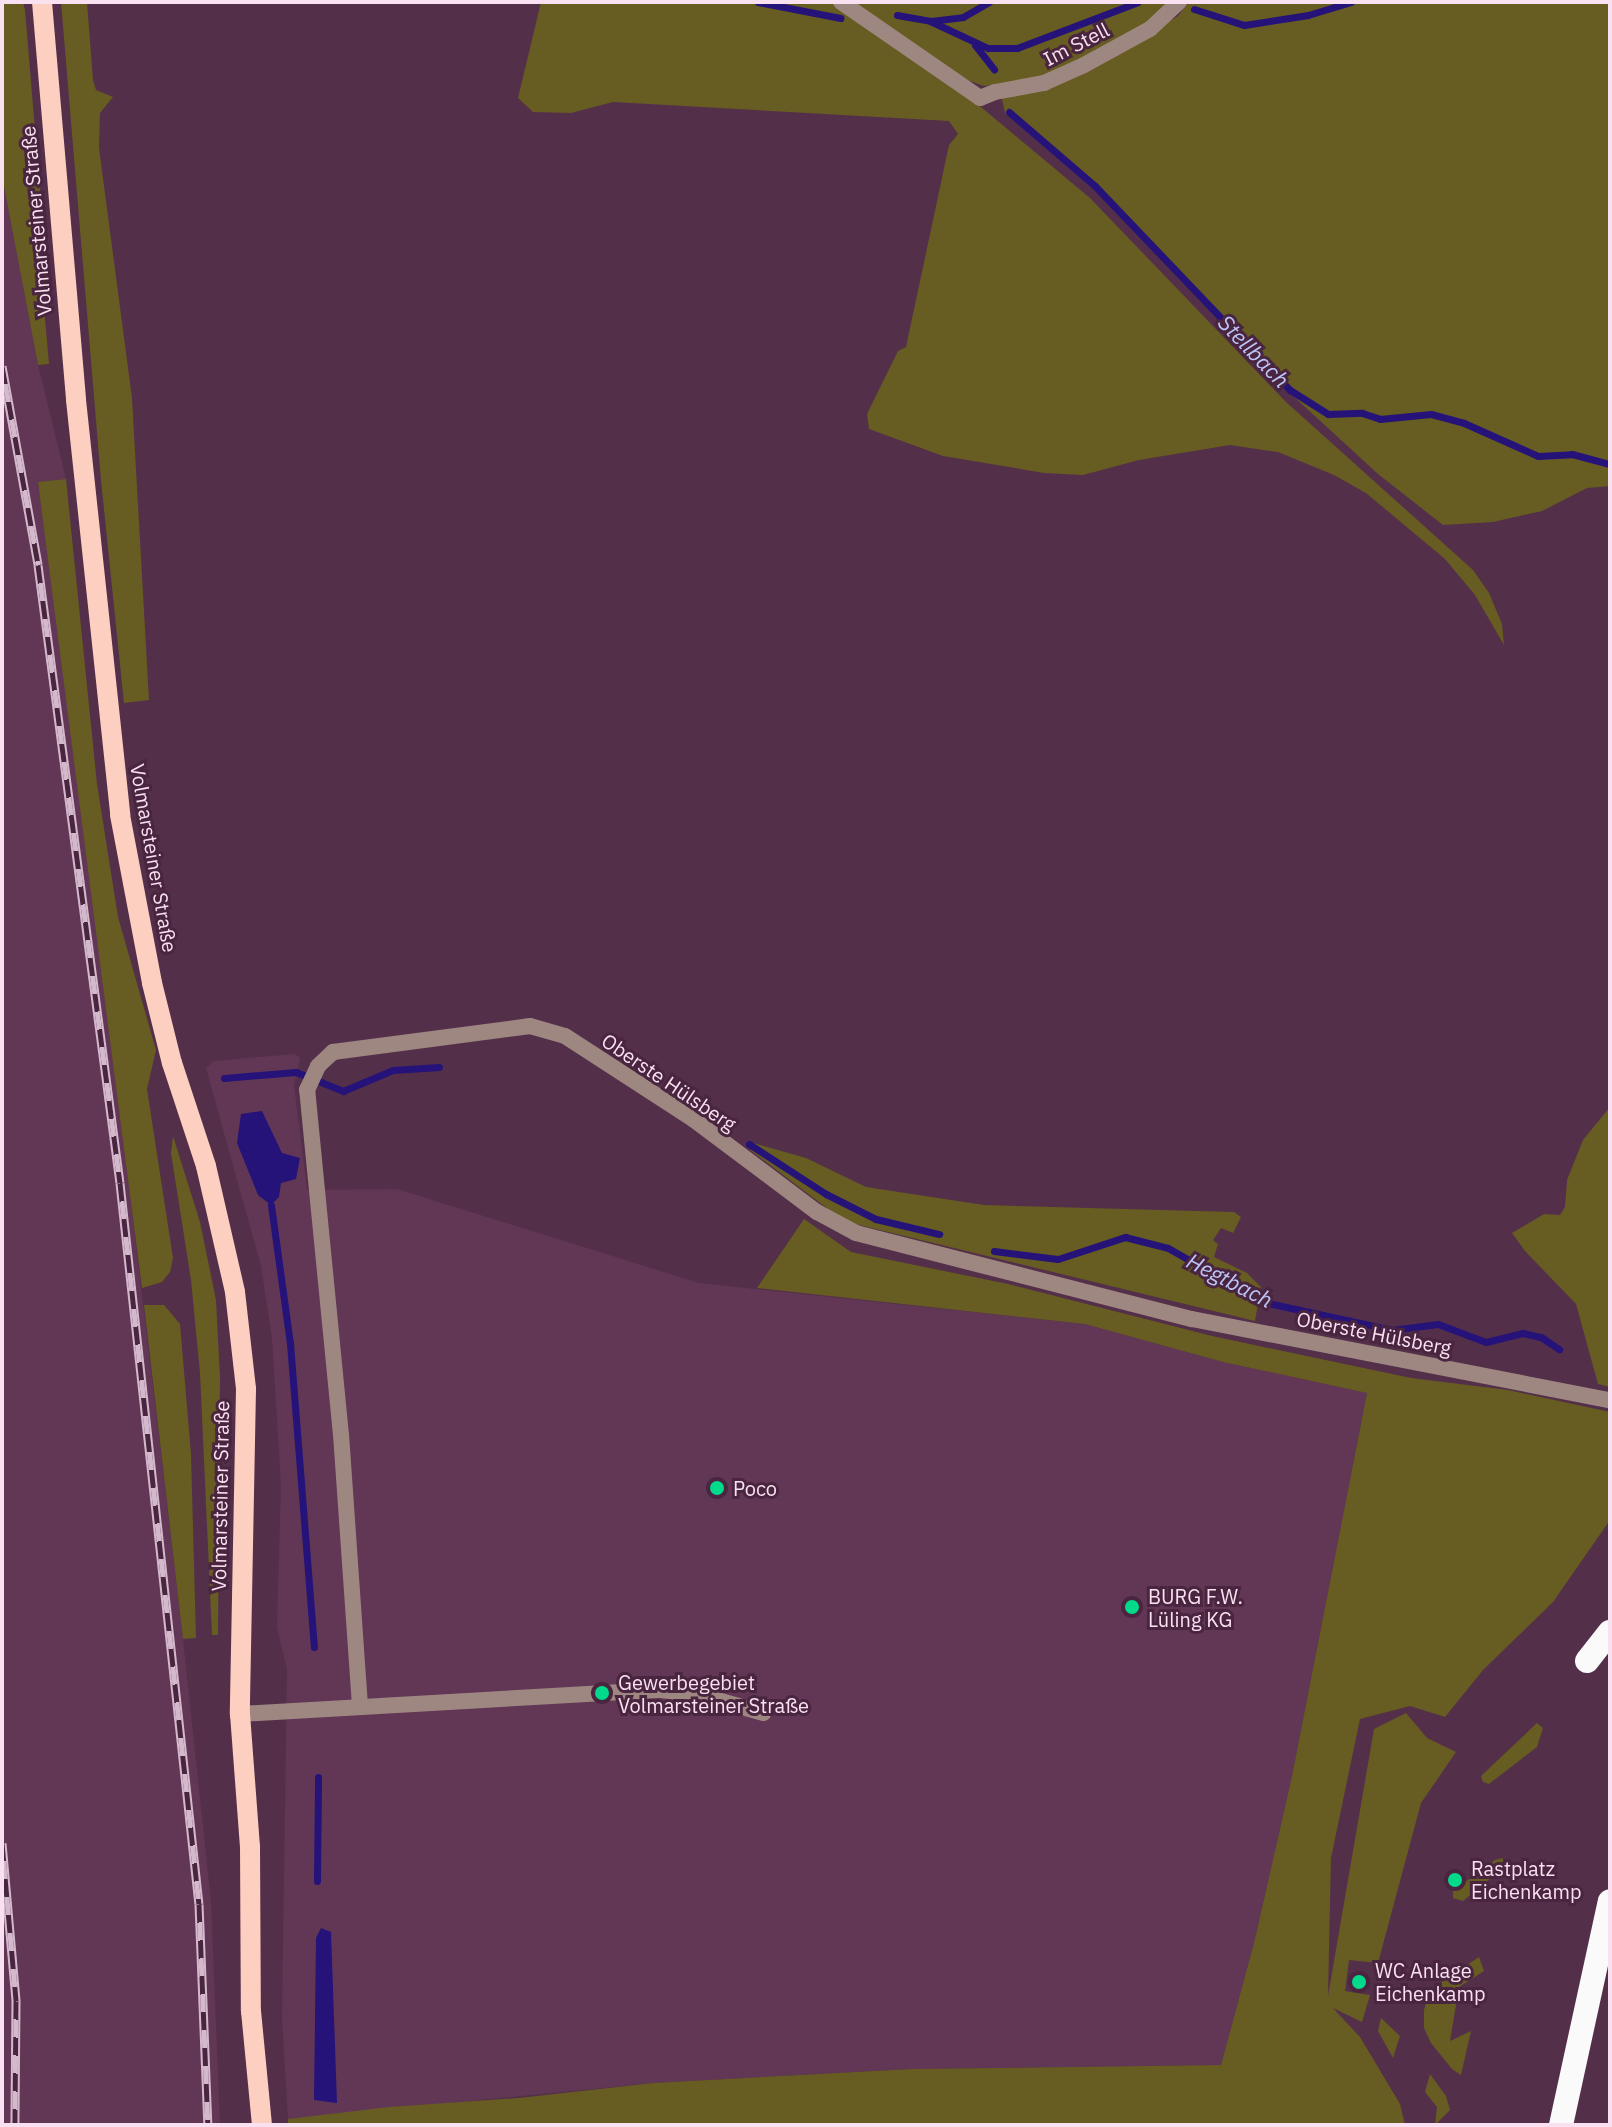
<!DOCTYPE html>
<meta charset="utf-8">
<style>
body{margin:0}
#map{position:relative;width:1612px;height:2127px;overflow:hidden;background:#542f4a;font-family:"IBM Plex Sans",sans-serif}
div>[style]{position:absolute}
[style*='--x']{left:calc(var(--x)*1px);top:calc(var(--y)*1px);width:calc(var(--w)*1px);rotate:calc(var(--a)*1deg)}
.built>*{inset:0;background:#623756}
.green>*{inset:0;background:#675c21}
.water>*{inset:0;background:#251379}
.stream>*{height:7px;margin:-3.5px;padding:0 3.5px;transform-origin:3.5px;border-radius:3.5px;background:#251379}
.minor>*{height:16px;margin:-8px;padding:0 8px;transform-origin:8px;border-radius:8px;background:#9e8780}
.primary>*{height:20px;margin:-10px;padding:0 10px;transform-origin:10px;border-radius:10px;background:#fdcfc0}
.motorway>*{height:24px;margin:-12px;padding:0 12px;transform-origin:12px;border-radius:12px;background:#fafafa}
.rail>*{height:9px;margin-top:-4.5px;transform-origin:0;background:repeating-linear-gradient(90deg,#49253f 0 18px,#d4b9cc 0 36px);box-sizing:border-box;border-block:2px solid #d4b9cc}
.dots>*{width:22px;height:22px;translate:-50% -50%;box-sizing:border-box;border:4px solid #49253f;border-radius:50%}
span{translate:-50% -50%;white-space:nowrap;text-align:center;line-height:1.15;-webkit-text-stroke:6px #49253f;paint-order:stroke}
.street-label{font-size:20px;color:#f9e1f1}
.poi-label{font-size:20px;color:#f9e1f1}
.left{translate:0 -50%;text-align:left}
.water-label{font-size:22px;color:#bdc4f9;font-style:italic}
.frame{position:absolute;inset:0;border:4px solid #f9e1f1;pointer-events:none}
</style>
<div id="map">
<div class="built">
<i style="clip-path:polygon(2px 176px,38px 365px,66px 479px,38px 482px,90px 860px,183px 1639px,211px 1902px,220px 2125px,2px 2125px)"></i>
<i style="clip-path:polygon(295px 1054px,300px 1058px,294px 1085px,307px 1190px,397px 1189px,699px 1283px,1085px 1324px,1223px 1362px,1367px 1393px,1292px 1776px,1254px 1943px,1221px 2065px,912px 2069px,653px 2083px,288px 2119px,282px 2018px,287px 1669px,277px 1627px,281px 1485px,272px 1338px,261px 1266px,206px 1068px,214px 1061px)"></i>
</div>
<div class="green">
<i style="clip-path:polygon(2px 2px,23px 2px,25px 10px,48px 286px,44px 307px,49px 364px,38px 365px,2px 176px)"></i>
<i style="clip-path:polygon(61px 2px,87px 2px,93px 80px,96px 90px,113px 97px,100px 113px,99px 148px,132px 398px,149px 700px,124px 703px,101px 480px)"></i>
<i style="clip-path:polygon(541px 2px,834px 2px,957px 87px,1090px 198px,1286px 402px,1473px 570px,1489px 593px,1502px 624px,1504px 645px,1475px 595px,1445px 559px,1366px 493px,1334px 475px,1278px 452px,1230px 445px,1139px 460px,1083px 475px,1044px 473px,943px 456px,869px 429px,867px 414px,898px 351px,906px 347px,949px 145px,958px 134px,949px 121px,613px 102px,571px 113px,533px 112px,518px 98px)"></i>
<i style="clip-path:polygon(849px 2px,1172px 2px,1147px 25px,1044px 78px,984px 86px,967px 80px)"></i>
<i style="clip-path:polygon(1189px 2px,1610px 2px,1610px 486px,1587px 488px,1542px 511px,1493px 522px,1443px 525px,1378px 474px,1292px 395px,1092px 187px,1005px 113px,1002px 99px,1009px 94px,1152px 32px,1178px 16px)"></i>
<i style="clip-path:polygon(66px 479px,97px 784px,118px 917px,156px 1050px,147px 1089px,173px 1258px,170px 1272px,162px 1282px,142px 1288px,38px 482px)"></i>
<i style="clip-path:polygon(1610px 1107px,1610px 1387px,1598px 1384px,1576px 1304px,1525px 1251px,1512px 1233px,1544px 1214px,1560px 1215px,1565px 1207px,1567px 1180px,1583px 1140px)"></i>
<i style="clip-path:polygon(173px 1136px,200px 1222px,216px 1300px,220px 1377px,218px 1635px,212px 1635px,200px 1373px,191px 1280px,171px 1153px)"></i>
<i style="clip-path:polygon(753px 1143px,806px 1158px,866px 1187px,984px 1205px,1234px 1212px,1241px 1217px,1233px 1233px,1221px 1228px,1213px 1240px,1218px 1244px,1214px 1257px,1247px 1273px,1261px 1287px,1255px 1321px,851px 1223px,832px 1212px,750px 1150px)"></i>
<i style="clip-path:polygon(804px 1219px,851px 1252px,1008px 1284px,1212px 1336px,1411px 1378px,1508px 1390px,1610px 1412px,1610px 1520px,1553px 1602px,1483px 1670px,1445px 1717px,1410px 1706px,1360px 1719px,1331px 1858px,1328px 1996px,1374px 1729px,1406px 1713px,1427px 1738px,1456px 1752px,1421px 1803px,1378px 1963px,1349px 1960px,1345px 1991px,1370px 1995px,1362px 2022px,1333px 2008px,1360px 2037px,1400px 2104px,1405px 2125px,288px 2125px,288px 2119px,389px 2107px,519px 2098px,653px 2083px,912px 2069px,1221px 2065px,1254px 1943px,1292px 1776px,1367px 1393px,1223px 1362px,1085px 1324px,757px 1288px)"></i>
<i style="clip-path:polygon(144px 1305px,164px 1305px,180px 1324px,191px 1454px,196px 1638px,183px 1639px)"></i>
<i style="clip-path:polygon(1537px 1723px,1543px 1728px,1537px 1747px,1489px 1784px,1483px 1782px,1481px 1776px)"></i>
<i style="clip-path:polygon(1503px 1858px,1503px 1868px,1463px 1901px,1453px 1898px,1453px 1891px,1495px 1860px)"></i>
<i style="clip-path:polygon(1479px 1957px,1484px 1971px,1459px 1987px,1450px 2041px,1471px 2031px,1461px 2075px,1452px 2069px,1431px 2043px,1424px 2028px,1424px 2010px,1428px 1996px,1439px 1984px)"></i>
<i style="clip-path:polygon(1381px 2018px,1400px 2036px,1393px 2058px,1378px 2031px)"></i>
<i style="clip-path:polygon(1430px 2074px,1446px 2096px,1450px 2110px,1435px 2125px,1437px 2107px,1425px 2092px)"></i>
</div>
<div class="water">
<i style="clip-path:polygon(262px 1111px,282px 1153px,300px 1158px,296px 1179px,281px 1183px,279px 1197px,271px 1205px,258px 1195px,237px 1143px,241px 1114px)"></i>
<i style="clip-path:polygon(321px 1928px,331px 1932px,337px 2103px,314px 2100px,316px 1938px)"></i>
</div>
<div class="stream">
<i style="--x:758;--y:2;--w:84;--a:11"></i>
<i style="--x:1194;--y:9;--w:52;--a:17.7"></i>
<i style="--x:1244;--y:25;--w:65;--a:-8.9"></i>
<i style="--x:1308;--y:15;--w:45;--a:-16.8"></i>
<i style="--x:897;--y:15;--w:34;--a:10"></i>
<i style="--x:930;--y:21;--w:64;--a:25"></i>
<i style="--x:988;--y:48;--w:29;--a:0"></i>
<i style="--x:1017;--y:48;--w:129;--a:-20.8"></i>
<i style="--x:931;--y:21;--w:32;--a:-7"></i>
<i style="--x:963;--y:17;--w:30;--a:-30"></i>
<i style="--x:975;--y:45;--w:31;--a:52"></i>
<i style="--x:1009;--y:112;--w:113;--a:40.7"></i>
<i style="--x:1095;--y:186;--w:282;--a:46.3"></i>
<i style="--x:1290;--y:390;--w:45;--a:32.3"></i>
<i style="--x:1328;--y:414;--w:34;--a:-2"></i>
<i style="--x:1362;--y:413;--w:19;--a:18"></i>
<i style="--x:1380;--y:419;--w:51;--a:-5.6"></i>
<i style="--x:1431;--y:414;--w:34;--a:15"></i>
<i style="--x:1464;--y:423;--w:81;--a:24"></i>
<i style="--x:1538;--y:456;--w:34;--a:-3"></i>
<i style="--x:1572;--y:454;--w:39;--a:15"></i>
<i style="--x:224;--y:1078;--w:72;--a:-4.8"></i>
<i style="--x:296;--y:1072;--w:51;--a:22"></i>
<i style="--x:343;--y:1091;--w:54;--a:-22.8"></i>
<i style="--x:393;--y:1070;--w:46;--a:-3.7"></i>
<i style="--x:749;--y:1144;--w:92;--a:33"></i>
<i style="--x:826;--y:1194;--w:56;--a:26.6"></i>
<i style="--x:876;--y:1219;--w:65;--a:13.4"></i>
<i style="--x:271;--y:1205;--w:139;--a:82.2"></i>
<i style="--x:290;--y:1343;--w:305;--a:85.5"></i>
<i style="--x:994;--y:1251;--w:64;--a:7.1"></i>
<i style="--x:1058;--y:1259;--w:71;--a:-18.2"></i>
<i style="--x:1125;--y:1237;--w:44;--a:14.3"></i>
<i style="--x:1168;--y:1248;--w:109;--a:29.6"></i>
<i style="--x:1263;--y:1302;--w:132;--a:12.2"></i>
<i style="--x:1392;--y:1330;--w:46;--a:-7.4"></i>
<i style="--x:1438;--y:1324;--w:51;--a:20.6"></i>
<i style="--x:1486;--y:1342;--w:38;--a:-14"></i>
<i style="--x:1523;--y:1333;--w:18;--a:13"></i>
<i style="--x:1541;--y:1337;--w:22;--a:34"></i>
<i style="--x:317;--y:1881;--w:104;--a:-89.4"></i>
</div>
<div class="minor">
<i style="--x:841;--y:2;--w:169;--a:34.6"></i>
<i style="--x:980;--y:98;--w:16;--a:-22"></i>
<i style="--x:995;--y:92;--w:50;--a:-10.4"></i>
<i style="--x:1044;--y:83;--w:44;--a:-24.2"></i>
<i style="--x:1084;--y:65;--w:75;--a:-28.6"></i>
<i style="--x:1150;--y:29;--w:40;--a:-43"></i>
<i style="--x:360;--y:1706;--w:272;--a:-94"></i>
<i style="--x:341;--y:1435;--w:347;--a:-95.6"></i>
<i style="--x:307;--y:1090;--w:26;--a:-65"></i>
<i style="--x:318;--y:1066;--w:21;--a:-43"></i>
<i style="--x:333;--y:1052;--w:199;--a:-7.5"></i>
<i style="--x:530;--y:1026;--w:36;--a:16"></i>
<i style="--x:565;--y:1036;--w:153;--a:33"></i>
<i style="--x:693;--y:1119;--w:155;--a:36.9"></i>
<i style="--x:817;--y:1212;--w:44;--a:28.3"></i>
<i style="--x:856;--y:1233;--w:347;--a:14.4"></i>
<i style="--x:1192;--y:1319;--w:426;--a:11"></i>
<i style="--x:240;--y:1714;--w:422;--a:-3.3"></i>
<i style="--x:661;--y:1690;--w:39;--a:7"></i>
<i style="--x:700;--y:1695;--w:66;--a:15.9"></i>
</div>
<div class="primary">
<i style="--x:42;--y:2;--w:399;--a:85.1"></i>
<i style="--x:76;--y:400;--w:417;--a:83.9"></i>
<i style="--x:120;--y:815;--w:171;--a:79.2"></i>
<i style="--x:152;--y:983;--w:82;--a:76"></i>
<i style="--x:172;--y:1063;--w:108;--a:71.7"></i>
<i style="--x:206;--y:1166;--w:129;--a:77"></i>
<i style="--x:235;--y:1292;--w:98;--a:83.5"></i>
<i style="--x:246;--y:1389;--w:325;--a:91.1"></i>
<i style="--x:240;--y:1714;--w:132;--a:85.7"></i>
<i style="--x:250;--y:1846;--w:165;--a:89.7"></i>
<i style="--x:251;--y:2011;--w:115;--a:84.5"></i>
</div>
<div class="motorway">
<i style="--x:1587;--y:1661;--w:37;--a:-52"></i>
<i style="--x:1561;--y:2125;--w:229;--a:-77.7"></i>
</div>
<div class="rail">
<i style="--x:2;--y:366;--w:202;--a:79.7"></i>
<i style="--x:38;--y:565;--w:623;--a:82.44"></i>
<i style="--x:120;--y:1183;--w:725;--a:83.75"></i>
<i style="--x:199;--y:1904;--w:221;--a:87.7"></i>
<i style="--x:2;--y:1843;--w:159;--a:84.9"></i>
<i style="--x:16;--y:2001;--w:124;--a:90.5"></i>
</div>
<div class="dots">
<i style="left:717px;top:1488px;background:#01d98b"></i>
<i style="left:1132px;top:1607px;background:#01d98b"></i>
<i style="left:602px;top:1693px;background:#01d98b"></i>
<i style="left:1455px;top:1880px;background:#01d98b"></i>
<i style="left:1359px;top:1982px;background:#01d98b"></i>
</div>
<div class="street-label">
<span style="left:1076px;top:44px;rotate:-27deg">Im Stell</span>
<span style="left:36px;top:221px;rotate:-95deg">Volmarsteiner Straße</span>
<span style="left:154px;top:858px;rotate:80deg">Volmarsteiner Straße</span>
<span style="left:669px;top:1082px;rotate:34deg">Oberste Hülsberg</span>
<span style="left:1374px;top:1333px;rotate:11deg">Oberste Hülsberg</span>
<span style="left:220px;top:1496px;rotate:-89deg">Volmarsteiner Straße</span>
</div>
<div class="poi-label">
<span class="left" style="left:733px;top:1488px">Poco</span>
<span class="left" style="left:1148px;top:1608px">BURG F.W.<br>Lüling KG</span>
<span class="left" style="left:618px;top:1694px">Gewerbegebiet<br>Volmarsteiner Straße</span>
<span class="left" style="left:1471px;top:1880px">Rastplatz<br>Eichenkamp</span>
<span class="left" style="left:1375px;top:1982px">WC Anlage<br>Eichenkamp</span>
</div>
<div class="water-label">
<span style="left:1254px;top:351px;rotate:46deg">Stellbach</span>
<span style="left:1230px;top:1280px;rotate:27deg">Hegtbach</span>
</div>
<div class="frame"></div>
</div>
